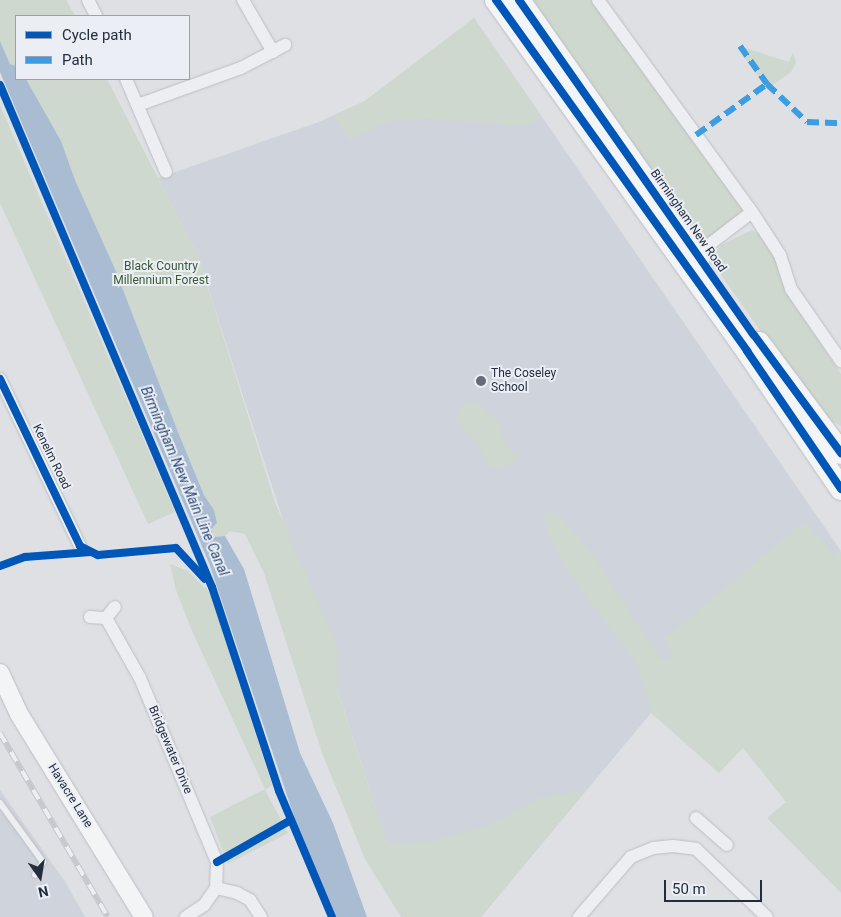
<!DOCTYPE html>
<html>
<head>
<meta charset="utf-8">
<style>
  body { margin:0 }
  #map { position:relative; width:841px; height:917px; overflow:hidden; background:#dee0e4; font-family:Roboto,sans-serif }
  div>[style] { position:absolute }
  .built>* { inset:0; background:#cfd3db }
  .green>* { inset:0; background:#ced8ce }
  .water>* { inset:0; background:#aabcd2 }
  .roads { filter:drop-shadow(0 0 1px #bcbec2) drop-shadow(0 0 1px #bcbec2) }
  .lane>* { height:6px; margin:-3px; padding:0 3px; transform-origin:3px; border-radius:3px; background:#edeef1 }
  .street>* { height:12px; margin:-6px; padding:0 6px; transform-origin:6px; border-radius:6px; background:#edeef1 }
  .secondary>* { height:18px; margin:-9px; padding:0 9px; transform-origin:9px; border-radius:9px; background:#f2f4f5 }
  .highway>* { height:22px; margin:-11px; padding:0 11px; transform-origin:11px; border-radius:11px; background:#f2f4f5 }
  .rail>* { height:5.5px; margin-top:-2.75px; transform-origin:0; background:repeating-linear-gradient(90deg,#ebeef5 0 11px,#c6c8cc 0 22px); box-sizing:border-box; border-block:1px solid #c6c8cc }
  .quiet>* { height:6px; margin-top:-3px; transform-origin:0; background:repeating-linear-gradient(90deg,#3c9de3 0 12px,transparent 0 18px) }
  .cycleway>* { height:8px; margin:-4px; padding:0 4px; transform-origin:4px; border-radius:4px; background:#0057b8 }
  .dots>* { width:14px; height:14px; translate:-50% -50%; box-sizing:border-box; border:2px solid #ebeef5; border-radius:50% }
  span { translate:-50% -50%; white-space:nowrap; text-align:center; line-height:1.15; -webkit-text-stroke:4px #ebeef5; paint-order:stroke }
  .street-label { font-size:12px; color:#242d3e }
  .park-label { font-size:12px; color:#375a31 }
  .poi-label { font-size:12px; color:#242d3e }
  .left { translate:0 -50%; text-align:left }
  .water-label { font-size:14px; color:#2d4a74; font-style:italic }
  .legend { position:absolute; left:15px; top:15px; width:175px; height:65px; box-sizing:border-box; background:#ebeef5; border:1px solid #9ba1ac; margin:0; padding:6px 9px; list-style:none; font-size:15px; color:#242d3e }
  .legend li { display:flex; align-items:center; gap:10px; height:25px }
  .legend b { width:25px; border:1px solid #9ba1ac }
  .north { position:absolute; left:15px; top:852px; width:50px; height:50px; -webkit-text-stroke:4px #ebeef5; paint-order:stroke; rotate:167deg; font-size:14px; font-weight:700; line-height:20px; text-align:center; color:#242d3e }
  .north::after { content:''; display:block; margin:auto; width:18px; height:22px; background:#242d3e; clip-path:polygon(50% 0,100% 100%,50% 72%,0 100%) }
  .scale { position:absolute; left:664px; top:880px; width:98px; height:22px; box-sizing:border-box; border:2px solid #242d3e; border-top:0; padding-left:6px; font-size:15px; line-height:18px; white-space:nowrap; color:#242d3e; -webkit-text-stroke:4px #ebeef5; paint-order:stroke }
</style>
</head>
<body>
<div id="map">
  <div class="built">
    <div style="clip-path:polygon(474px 18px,841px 551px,754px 619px,666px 695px,481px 917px,387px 843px,198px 256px,158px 178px,319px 122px,365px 101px)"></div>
    <div style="clip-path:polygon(0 790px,66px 883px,85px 917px,0 917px)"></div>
  </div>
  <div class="green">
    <div style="clip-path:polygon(0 0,66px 0,75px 16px,16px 16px,16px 66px,10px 64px,0 41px)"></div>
    <div style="clip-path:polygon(533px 0,598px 0,752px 212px,701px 251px)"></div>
    <div style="clip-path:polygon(474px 18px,542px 117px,527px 126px,427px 119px,389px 121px,349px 141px,334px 115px,365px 101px)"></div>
    <div style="clip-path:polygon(742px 47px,789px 62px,793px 52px,796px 62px,791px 72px,767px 89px,741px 53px)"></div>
    <div style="clip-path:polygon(26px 79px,107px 79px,198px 256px,276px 505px,337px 645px,339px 695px,387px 843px,430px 842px,489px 825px,539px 798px,587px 789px,481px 917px,401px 917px,365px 859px,322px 753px,264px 573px,245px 534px,230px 531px,225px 536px,214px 537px,211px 528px,214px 510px,204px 495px,178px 432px,115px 269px,75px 180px,61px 141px)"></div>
    <div style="clip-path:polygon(0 105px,175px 512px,148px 524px,0 203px)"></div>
    <div style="clip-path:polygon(752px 230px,762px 236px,777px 257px,792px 301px,841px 374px,841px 426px,819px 414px,710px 259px,721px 245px)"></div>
    <div style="clip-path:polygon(475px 401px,501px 424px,504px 442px,516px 456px,515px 462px,497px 470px,486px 463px,478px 443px,455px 419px,463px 404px)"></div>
    <div style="clip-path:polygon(544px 513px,558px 513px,594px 557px,662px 660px,674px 656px,664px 639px,805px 521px,834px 556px,841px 551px,841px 893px,767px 818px,786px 802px,743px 748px,719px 773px,650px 712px,638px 666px,569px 573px,549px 538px)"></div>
    <div style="clip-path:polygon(170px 564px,188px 571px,210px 593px,272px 785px,265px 790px,288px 833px,228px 864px,210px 817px,265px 789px,192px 631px,176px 590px)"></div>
  </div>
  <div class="water">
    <div style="clip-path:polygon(0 41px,10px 64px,16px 66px,16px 79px,26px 79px,61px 141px,75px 180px,115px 269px,178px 432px,204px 495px,214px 510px,217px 523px,211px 529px,214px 537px,225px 536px,244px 569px,300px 753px,333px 823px,367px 917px,336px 917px,297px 825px,209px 563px,0 72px)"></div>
  </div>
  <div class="roads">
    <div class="lane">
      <div style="left:0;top:803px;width:73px;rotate:53.9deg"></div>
      <div style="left:43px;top:862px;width:15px;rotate:122deg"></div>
    </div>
    <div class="street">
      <div style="left:88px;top:0;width:18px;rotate:63deg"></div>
      <div style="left:243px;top:0;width:60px;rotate:60deg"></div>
      <div style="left:598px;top:0;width:262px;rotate:54deg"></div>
      <div style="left:126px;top:79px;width:101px;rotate:66.7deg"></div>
      <div style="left:138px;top:105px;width:109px;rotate:-19.8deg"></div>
      <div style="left:241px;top:68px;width:50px;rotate:-27.6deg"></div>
      <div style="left:697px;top:254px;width:69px;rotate:-37.4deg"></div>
      <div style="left:752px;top:212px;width:51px;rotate:56.9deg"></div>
      <div style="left:780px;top:255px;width:36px;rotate:72deg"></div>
      <div style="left:791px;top:289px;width:88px;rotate:55.2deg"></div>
      <div style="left:0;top:379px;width:185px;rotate:64.4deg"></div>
      <div style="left:90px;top:617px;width:16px;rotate:4deg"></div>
      <div style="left:106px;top:618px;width:14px;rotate:-51deg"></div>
      <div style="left:106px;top:618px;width:69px;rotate:60.5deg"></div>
      <div style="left:140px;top:678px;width:199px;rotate:67.3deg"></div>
      <div style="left:217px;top:862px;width:26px;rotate:92deg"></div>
      <div style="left:216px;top:888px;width:21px;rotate:125deg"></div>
      <div style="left:204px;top:905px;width:22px;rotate:146deg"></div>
      <div style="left:696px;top:818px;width:41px;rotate:41.1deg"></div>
      <div style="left:216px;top:888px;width:22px;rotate:13deg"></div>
      <div style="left:237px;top:893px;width:15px;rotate:28deg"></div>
      <div style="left:250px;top:900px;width:20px;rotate:57deg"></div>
      <div style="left:579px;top:917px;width:79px;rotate:-49.1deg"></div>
      <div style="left:631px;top:857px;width:24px;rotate:-22deg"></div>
      <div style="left:653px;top:848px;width:20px;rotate:-6deg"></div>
      <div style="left:673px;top:846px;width:23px;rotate:7deg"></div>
      <div style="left:696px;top:849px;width:98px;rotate:43.8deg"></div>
    </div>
    <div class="secondary">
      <div style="left:0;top:673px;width:45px;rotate:65.1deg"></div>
      <div style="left:19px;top:714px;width:238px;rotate:58.4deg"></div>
    </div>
    <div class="highway">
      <div style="left:496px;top:0;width:432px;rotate:54.4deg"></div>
      <div style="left:747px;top:351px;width:167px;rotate:55.7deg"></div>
      <div style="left:519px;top:0;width:314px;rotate:55deg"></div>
      <div style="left:759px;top:343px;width:137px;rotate:53.3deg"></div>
    </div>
  </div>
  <div class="rail">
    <div style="left:0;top:733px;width:213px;rotate:59.6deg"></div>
  </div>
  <div class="quiet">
    <div style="left:740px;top:46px;width:47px;rotate:54.6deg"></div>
    <div style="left:696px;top:135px;width:87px;rotate:-35.7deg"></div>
    <div style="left:767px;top:84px;width:55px;rotate:43.5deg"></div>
    <div style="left:807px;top:122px;width:34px;rotate:2deg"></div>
  </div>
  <div class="cycleway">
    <div style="left:496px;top:0;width:432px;rotate:54.4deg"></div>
    <div style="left:747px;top:351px;width:167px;rotate:55.7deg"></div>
    <div style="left:519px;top:0;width:409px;rotate:55deg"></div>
    <div style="left:754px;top:335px;width:147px;rotate:53.6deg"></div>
    <div style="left:0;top:85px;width:545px;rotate:67.11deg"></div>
    <div style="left:212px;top:587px;width:215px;rotate:71.8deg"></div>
    <div style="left:279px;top:791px;width:137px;rotate:67.2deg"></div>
    <div style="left:0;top:379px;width:185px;rotate:64.4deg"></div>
    <div style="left:80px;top:546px;width:20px;rotate:27deg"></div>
    <div style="left:98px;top:555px;width:78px;rotate:-5.1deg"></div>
    <div style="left:176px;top:548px;width:42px;rotate:46.9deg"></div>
    <div style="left:0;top:566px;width:27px;rotate:-20deg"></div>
    <div style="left:25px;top:557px;width:66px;rotate:-4.3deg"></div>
    <div style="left:217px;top:862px;width:85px;rotate:-29.6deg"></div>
  </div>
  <div class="dots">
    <div style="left:481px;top:381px;background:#656c78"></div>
  </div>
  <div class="street-label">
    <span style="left:688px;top:221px;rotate:55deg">Birmingham New Road</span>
    <span style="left:51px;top:457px;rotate:64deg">Kenelm Road</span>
    <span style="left:170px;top:750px;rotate:67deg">Bridgewater Drive</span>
    <span style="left:70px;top:796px;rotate:58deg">Havacre Lane</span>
  </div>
  <div class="park-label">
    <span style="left:161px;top:274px">Black Country<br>Millennium Forest</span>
  </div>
  <div class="poi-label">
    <span class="left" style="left:491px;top:381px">The Coseley<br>School</span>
  </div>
  <div class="water-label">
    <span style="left:185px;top:481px;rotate:67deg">Birmingham New Main Line Canal</span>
  </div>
  <ul class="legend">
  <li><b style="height:6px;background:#0057b8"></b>Cycle path</li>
  <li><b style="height:6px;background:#3c9de3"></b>Path</li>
  </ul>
  <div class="north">N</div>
  <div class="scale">50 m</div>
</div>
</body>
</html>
